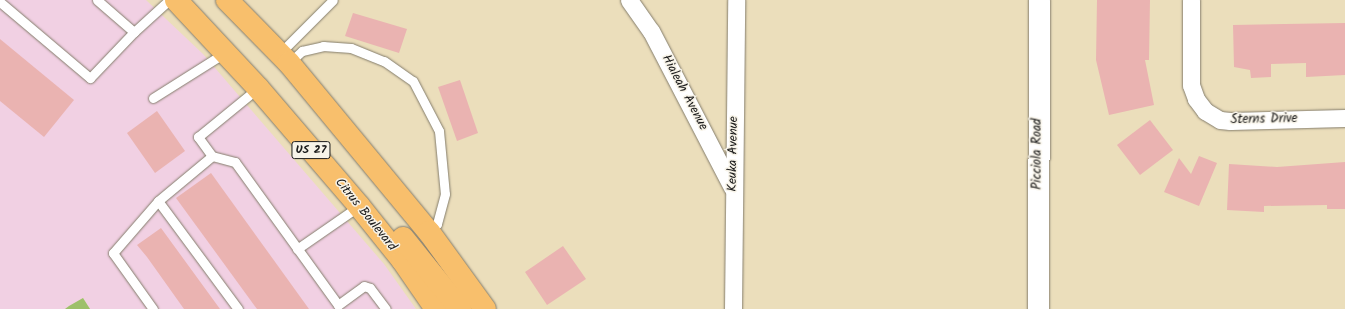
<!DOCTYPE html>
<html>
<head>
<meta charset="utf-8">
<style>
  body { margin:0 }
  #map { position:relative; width:1345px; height:309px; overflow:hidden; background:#ebdebb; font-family:Kalam,sans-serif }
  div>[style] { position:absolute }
  .built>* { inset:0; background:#f1d0e3 }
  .green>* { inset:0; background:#9dc06a }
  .building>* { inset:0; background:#eab3b1 }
  .roads { filter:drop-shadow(0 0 1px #847d6c) drop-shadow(0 0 1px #847d6c) }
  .service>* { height:9px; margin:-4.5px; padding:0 4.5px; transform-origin:4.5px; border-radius:4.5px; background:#fff }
  .minor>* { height:17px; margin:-8.5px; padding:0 8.5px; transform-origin:8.5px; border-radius:8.5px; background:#fff }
  .tertiary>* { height:21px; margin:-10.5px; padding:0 10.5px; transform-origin:10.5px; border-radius:10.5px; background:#fff }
  .trunk>* { height:22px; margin:-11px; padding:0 11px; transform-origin:11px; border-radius:11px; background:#f8bf6c }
  span { translate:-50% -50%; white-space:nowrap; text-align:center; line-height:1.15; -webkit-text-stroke:3px #f7f3e8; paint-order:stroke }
  .shield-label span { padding:1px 3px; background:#f7f3e8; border:1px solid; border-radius:3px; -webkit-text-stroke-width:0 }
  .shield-label { font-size:12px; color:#1c1c1c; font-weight:700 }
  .street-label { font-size:13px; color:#1c1c1c }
</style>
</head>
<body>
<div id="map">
  <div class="built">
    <div style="clip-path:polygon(0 0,146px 0,203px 54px,384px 264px,416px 309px,90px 309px,83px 298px,65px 309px,0 309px)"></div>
  </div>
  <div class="green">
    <div style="clip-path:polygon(83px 298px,90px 309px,65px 309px,69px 306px)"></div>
  </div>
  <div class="building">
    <div style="clip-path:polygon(1097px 0,1150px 0,1149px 60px,1145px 60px,1154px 105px,1109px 115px,1096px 60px)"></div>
    <div style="clip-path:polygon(353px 13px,407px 29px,399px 53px,345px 36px)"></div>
    <div style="clip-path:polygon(1345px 23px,1345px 75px,1306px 77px,1306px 63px,1271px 64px,1271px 77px,1251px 78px,1250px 70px,1234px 67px,1233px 25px)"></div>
    <div style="clip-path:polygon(0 39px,74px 100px,44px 137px,0 101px)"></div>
    <div style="clip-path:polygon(460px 80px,478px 133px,457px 141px,438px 87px)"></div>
    <div style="clip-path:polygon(157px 111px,185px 151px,155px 173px,127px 133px)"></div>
    <div style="clip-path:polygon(1150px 120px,1173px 150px,1140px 175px,1117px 145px)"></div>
    <div style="clip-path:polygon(1199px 156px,1217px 163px,1199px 206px,1164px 192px,1179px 158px,1191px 174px)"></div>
    <div style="clip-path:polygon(1345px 162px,1345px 209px,1327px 209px,1327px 205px,1264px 206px,1264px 212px,1227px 210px,1229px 164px,1277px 167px)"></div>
    <div style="clip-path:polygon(211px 173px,309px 309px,257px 309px,176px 198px)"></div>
    <div style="clip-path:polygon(161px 228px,220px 309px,184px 309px,147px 257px,137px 245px)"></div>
    <div style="clip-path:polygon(563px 246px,586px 279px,547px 305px,525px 272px)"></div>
  </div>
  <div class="roads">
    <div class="service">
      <div style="left:97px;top:0;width:49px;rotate:40.9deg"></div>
      <div style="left:0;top:2px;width:118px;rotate:40.2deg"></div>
      <div style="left:90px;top:78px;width:64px;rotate:-46.3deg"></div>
      <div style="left:134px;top:32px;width:47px;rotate:-42.4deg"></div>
      <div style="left:279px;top:54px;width:76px;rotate:-45deg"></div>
      <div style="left:289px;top:63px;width:18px;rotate:-43deg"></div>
      <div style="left:302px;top:51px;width:22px;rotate:-13deg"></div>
      <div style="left:323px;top:46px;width:28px;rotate:4deg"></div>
      <div style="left:351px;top:48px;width:35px;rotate:22deg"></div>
      <div style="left:384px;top:61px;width:35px;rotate:35deg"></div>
      <div style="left:413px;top:81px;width:56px;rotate:62.5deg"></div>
      <div style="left:439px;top:131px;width:63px;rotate:84.6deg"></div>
      <div style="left:445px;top:194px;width:31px;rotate:105deg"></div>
      <div style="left:437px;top:224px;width:11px;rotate:135deg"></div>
      <div style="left:153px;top:98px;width:86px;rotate:-32.2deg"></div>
      <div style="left:212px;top:156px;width:24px;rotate:15deg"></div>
      <div style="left:235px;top:162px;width:176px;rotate:54.2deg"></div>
      <div style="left:338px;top:305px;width:32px;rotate:-36deg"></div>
      <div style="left:364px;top:286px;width:6px;rotate:18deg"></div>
      <div style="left:370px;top:288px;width:26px;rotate:53deg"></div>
      <div style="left:297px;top:249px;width:75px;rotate:-34.7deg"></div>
      <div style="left:153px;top:309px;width:69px;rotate:-125.5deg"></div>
      <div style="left:113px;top:253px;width:69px;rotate:-49.1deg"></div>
      <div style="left:238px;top:309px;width:134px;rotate:-126.5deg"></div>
      <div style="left:158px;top:201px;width:70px;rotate:-39.8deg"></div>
      <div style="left:212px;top:156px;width:24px;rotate:-126deg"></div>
      <div style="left:198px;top:137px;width:77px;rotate:-39.2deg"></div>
    </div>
    <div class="minor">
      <div style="left:629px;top:0;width:38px;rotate:55deg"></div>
      <div style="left:651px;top:31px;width:176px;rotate:62.6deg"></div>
      <div style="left:1191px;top:0;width:85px;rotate:90deg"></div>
      <div style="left:1191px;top:85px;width:15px;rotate:70deg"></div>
      <div style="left:1196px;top:99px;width:15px;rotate:53deg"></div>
      <div style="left:1205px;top:111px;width:17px;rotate:31deg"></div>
      <div style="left:1220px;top:120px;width:10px;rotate:6deg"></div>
      <div style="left:1230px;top:121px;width:115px;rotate:-1.5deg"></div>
      <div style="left:733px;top:309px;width:309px;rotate:-89.4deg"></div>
    </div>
    <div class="tertiary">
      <div style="left:1038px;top:309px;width:309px;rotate:-89.8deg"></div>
    </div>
    <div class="trunk">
      <div style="left:176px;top:0;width:120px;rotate:47deg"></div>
      <div style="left:258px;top:88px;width:155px;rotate:49.4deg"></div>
      <div style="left:359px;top:206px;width:70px;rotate:51.3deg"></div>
      <div style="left:403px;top:261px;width:58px;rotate:55.5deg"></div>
      <div style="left:227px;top:0;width:88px;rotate:45.5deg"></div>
      <div style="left:289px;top:63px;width:219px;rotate:50.4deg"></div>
      <div style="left:429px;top:232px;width:95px;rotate:54deg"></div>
      <div style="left:403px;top:238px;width:91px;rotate:51.2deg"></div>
    </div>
  </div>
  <div class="shield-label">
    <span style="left:311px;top:150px">US 27</span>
  </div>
  <div class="street-label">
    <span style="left:684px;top:93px;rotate:62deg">Hialeah Avenue</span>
    <span style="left:1264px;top:120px;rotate:-1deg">Sterns Drive</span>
    <span style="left:734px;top:154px;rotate:-89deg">Keuka Avenue</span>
    <span style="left:1038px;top:154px;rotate:-90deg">Picciola Road</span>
    <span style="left:365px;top:215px;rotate:51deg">Citrus Boulevard</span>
  </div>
</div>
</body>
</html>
